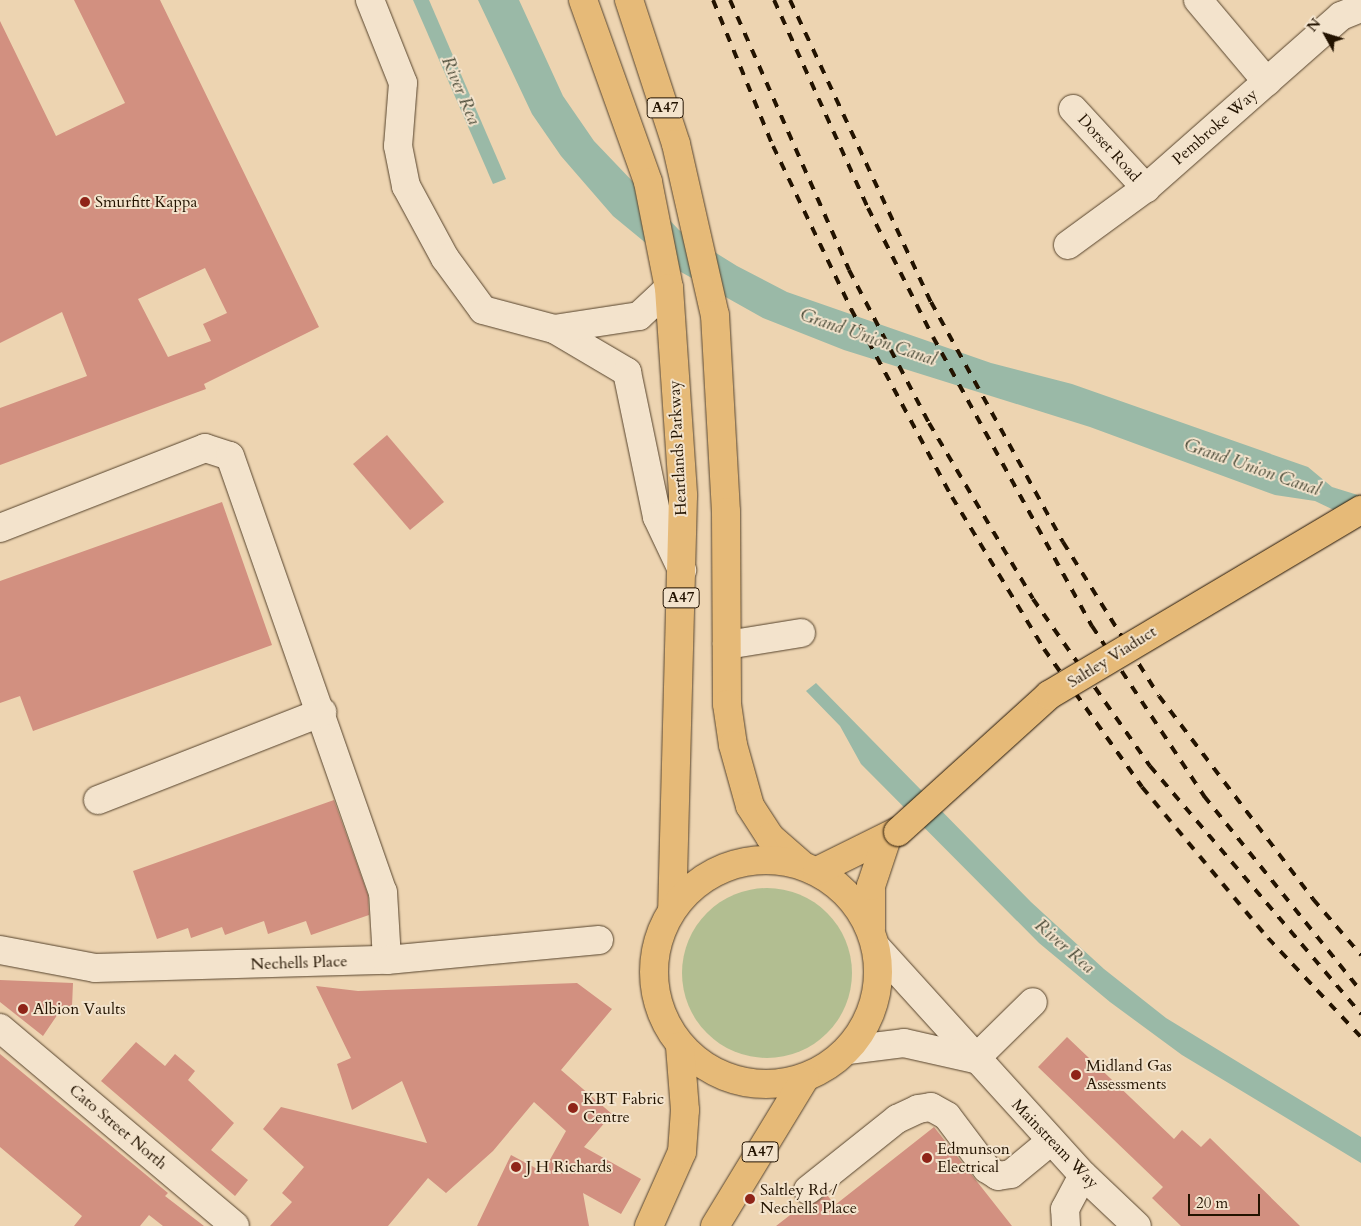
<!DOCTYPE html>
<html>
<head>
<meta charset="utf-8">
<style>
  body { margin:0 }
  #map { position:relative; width:1361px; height:1226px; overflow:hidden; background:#edd4b1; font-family:Cardo,serif }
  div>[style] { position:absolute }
  .green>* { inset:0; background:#b2be91 }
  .round { border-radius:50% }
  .water>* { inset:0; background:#9ab9a7 }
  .building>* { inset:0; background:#d29080 }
  .roads { filter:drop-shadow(0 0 1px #56432c) drop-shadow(0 0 1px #56432c) }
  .minor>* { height:28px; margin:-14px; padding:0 14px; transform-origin:14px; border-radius:14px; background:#f3e3cc }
  .major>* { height:28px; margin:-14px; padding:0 14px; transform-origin:14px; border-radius:14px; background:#e6ba78 }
  .major>.ring { margin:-14px; padding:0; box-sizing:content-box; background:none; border:28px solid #e6ba78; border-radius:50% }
  .rail>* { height:4px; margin-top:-2px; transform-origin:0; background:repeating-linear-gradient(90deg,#231300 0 9px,transparent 0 18px) }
  .bridges { filter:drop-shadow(0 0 1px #231300) drop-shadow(0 0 1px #231300) }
  .major-bridge>* { height:28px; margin:-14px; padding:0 14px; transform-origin:14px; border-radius:14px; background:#e6ba78 }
  .dots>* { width:14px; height:14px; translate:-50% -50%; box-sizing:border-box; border:2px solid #f3e3cc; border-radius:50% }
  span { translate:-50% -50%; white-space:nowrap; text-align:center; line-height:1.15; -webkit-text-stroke:4px #f3e3cc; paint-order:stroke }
  .shield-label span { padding:1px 4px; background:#f3e3cc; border:1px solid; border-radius:4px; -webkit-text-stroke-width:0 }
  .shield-label { font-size:15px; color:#231300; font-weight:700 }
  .street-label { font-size:16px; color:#231300 }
  .poi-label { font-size:16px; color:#231300 }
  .left { translate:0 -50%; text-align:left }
  .water-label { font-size:18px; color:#4d4d3a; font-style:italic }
  .north { position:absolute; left:1301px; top:10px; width:50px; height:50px; -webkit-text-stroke:4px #f3e3cc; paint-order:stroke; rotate:309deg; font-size:14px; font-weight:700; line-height:20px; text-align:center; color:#231300 }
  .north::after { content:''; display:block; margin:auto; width:18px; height:22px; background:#231300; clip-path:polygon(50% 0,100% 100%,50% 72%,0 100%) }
  .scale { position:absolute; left:1188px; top:1194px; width:72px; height:22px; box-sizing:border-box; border:2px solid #231300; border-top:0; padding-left:6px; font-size:15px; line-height:18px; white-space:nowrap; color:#231300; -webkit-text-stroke:4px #f3e3cc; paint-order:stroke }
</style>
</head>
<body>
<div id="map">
  <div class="green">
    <div class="round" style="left:682px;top:888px;width:170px;height:170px"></div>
  </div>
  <div class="water">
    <div style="clip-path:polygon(413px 0,429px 0,506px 179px,493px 184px)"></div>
    <div style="clip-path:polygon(478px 0,519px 0,563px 96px,594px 141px,679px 230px,737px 266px,787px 292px,991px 363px,1072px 384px,1308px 467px,1332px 487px,1361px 496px,1361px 523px,1315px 501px,1275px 495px,1090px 427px,844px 350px,763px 318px,681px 272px,613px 216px,561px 156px,532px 114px)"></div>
    <div style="clip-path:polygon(816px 683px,1031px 902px,1104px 969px,1166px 1018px,1361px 1137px,1361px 1163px,1182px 1055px,1110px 1002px,1039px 943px,861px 764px,840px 726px,806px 691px)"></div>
  </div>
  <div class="building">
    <div style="clip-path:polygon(evenodd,74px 0,160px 0,319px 327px,204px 384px,206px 389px,0 465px,0 408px,87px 376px,62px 312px,0 343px,0 21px,56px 136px,125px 103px,74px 0,205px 268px,227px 313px,203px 324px,211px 341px,168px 357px,138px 299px,205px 268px)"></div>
    <div style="clip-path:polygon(387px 435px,444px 502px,410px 530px,353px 464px)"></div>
    <div style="clip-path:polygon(222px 502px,272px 645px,33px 731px,20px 696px,0 703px,0 581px)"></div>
    <div style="clip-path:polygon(334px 800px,368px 895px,369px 915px,311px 935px,306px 921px,268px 934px,264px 921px,225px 935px,222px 927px,191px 938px,188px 928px,157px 939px,133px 871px)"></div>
    <div style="clip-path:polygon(0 980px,73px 983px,72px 1007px,64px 1005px,43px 1036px,0 1002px)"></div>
    <div style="clip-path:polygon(577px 983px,612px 1009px,561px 1070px,612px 1114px,584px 1147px,641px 1179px,621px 1214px,583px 1193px,589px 1226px,477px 1226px,511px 1155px,543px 1172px,566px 1131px,534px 1102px,493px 1151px,446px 1193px,428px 1178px,388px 1226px,270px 1226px,292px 1202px,282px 1193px,304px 1167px,263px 1129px,281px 1107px,427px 1143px,402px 1081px,352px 1110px,337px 1064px,351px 1058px,316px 986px,358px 991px)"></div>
    <div style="clip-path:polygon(1067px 1037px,1174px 1139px,1182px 1130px,1201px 1147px,1210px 1138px,1300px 1226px,1181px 1226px,1152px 1198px,1163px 1187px,1038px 1067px)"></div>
    <div style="clip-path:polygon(136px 1042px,165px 1066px,175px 1054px,195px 1071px,188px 1080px,234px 1123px,211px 1150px,248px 1180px,235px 1196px,101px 1081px)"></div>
    <div style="clip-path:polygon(0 1054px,168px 1193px,165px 1196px,204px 1226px,163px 1226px,149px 1215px,140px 1226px,74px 1226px,82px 1216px,0 1147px)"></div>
    <div style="clip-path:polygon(934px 1127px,1012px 1226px,776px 1226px,803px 1205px,811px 1205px,827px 1195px,835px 1205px)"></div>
  </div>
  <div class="roads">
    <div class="minor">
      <div style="left:370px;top:0;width:89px;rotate:68.3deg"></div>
      <div style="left:403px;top:83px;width:63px;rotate:94.5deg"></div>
      <div style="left:398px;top:146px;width:41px;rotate:78.7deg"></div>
      <div style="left:406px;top:186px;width:82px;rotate:61.6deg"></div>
      <div style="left:445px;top:258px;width:64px;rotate:53.8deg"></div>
      <div style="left:483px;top:310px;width:73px;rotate:15deg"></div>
      <div style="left:554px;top:329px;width:85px;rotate:30.5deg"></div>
      <div style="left:627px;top:372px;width:148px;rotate:78.3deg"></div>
      <div style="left:657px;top:517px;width:59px;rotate:64.7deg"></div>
      <div style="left:1198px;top:0;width:107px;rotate:49.9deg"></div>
      <div style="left:1073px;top:109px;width:108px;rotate:47.3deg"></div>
      <div style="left:1068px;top:245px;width:97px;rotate:-36.2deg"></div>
      <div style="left:1146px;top:188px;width:260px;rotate:-41.4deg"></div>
      <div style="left:1341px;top:16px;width:22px;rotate:-22deg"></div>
      <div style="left:554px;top:329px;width:86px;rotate:-8.7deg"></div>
      <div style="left:639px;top:316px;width:41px;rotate:-43deg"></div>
      <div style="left:0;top:528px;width:220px;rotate:-21.3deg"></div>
      <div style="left:205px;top:448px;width:26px;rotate:18deg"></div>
      <div style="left:230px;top:456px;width:462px;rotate:70.7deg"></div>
      <div style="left:383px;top:892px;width:68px;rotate:86.6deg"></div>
      <div style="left:727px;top:645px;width:75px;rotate:-9.2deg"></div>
      <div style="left:98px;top:800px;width:241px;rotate:-21.4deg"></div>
      <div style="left:877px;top:948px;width:307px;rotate:47.8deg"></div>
      <div style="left:1083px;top:1175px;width:74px;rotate:43.4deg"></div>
      <div style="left:0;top:950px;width:97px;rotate:10.7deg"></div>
      <div style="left:95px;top:968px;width:292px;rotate:-1.6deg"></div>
      <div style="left:387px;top:960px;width:213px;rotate:-5.4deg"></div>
      <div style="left:0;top:1028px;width:307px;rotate:40.1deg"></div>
      <div style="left:848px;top:1050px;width:56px;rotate:-7.1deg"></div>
      <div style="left:904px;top:1043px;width:73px;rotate:12.7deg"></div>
      <div style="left:975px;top:1059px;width:81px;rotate:-44.5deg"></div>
      <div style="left:808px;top:1190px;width:114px;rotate:-38.6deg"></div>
      <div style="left:897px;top:1119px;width:23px;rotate:-25deg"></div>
      <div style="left:918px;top:1109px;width:13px;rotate:-9deg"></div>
      <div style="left:931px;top:1107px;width:18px;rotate:29deg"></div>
      <div style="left:947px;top:1116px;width:66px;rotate:53deg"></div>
      <div style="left:987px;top:1169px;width:13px;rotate:32deg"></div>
      <div style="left:998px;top:1176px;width:13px;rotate:-9deg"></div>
      <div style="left:1011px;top:1174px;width:52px;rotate:-39.5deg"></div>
      <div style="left:1066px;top:1226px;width:17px;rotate:-93deg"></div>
      <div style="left:1065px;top:1209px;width:38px;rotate:-62deg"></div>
    </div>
    <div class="major">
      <div style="left:583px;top:0;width:193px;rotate:70.3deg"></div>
      <div style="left:648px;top:182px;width:108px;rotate:78.8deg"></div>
      <div style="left:669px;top:288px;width:208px;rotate:86.1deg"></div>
      <div style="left:683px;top:496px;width:413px;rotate:91.5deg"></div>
      <div style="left:629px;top:0;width:151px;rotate:71.9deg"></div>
      <div style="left:676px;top:144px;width:175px;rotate:77.2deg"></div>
      <div style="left:715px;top:315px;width:197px;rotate:86.8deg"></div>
      <div style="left:726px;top:512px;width:192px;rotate:89.7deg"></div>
      <div style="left:727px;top:704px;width:41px;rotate:81.7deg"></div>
      <div style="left:733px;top:745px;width:63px;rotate:74.4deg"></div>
      <div style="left:750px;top:806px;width:37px;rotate:57deg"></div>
      <div style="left:770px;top:837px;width:43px;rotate:41.2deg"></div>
      <div class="ring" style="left:654px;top:860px;width:196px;height:196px"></div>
      <div style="left:817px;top:871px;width:88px;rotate:-26.3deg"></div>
      <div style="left:871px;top:929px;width:43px;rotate:-90deg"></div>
      <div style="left:871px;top:886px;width:51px;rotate:-71.6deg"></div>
      <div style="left:649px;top:1226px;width:81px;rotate:-66deg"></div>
      <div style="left:682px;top:1152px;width:42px;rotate:-85.9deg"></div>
      <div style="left:685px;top:1110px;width:64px;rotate:-94.5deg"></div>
      <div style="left:715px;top:1226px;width:173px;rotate:-58.7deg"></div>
    </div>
  </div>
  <div class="rail">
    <div style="left:713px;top:0;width:158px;rotate:67.7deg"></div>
    <div style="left:773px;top:146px;width:181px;rotate:64.4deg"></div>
    <div style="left:851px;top:309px;width:213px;rotate:61.8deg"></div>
    <div style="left:952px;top:497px;width:178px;rotate:58.8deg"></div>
    <div style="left:1044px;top:649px;width:169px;rotate:54.6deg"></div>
    <div style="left:1142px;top:787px;width:197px;rotate:50.2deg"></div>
    <div style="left:1268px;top:938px;width:136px;rotate:46.8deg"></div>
    <div style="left:730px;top:0;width:295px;rotate:66.2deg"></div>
    <div style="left:849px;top:270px;width:173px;rotate:62.4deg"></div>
    <div style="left:929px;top:423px;width:204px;rotate:59.4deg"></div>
    <div style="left:1033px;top:599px;width:204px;rotate:55deg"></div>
    <div style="left:1150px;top:766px;width:326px;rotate:49.6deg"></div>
    <div style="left:774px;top:0;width:228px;rotate:65.7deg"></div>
    <div style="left:868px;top:208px;width:144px;rotate:63.3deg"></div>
    <div style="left:933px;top:337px;width:330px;rotate:61.2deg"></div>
    <div style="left:1092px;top:626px;width:204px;rotate:56.6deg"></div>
    <div style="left:1204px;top:796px;width:250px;rotate:51.2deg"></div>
    <div style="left:790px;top:0;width:333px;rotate:65deg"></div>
    <div style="left:931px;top:302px;width:274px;rotate:61.2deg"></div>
    <div style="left:1063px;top:542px;width:181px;rotate:58.1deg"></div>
    <div style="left:1159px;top:696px;width:255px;rotate:52.8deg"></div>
    <div style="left:1313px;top:899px;width:74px;rotate:49.4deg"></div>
  </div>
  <div class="bridges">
    <div class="major-bridge">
      <div style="left:898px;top:832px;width:204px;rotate:-42.2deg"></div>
      <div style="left:1049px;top:695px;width:363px;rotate:-30.7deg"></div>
    </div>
  </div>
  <div class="dots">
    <div style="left:85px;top:202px;background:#8f2418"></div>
    <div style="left:23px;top:1009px;background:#8f2418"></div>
    <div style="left:1076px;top:1075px;background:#8f2418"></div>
    <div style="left:573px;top:1108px;background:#8f2418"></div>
    <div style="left:927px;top:1158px;background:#8f2418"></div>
    <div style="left:516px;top:1167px;background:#8f2418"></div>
    <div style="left:750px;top:1199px;background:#8f2418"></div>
  </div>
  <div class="shield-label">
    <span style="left:665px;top:108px">A47</span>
    <span style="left:681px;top:598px">A47</span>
    <span style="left:760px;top:1152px">A47</span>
  </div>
  <div class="street-label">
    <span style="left:1215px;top:127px;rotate:-41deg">Pembroke Way</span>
    <span style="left:1109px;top:148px;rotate:48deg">Dorset Road</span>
    <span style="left:678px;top:448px;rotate:-93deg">Heartlands Parkway</span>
    <span style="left:1112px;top:657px;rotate:-32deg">Saltley Viaduct</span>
    <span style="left:299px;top:963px;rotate:-2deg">Nechells Place</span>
    <span style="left:118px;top:1127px;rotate:40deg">Cato Street North</span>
    <span style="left:1055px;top:1144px;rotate:46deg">Mainstream Way</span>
  </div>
  <div class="poi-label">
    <span class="left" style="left:95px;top:202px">Smurfitt Kappa</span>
    <span class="left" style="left:33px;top:1009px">Albion Vaults</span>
    <span class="left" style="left:1086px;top:1075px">Midland Gas<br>Assessments</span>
    <span class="left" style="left:583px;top:1108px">KBT Fabric<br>Centre</span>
    <span class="left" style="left:937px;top:1158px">Edmunson<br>Electrical</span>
    <span class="left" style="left:526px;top:1167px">J H Richards</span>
    <span class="left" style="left:760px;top:1199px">Saltley Rd /<br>Nechells Place</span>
  </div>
  <div class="water-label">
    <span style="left:460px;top:91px;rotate:67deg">River Rea</span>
    <span style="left:868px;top:338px;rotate:19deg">Grand Union Canal</span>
    <span style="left:1252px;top:468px;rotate:19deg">Grand Union Canal</span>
    <span style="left:1064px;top:947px;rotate:41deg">River Rea</span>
  </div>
  <div class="north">N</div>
  <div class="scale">20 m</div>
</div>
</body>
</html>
